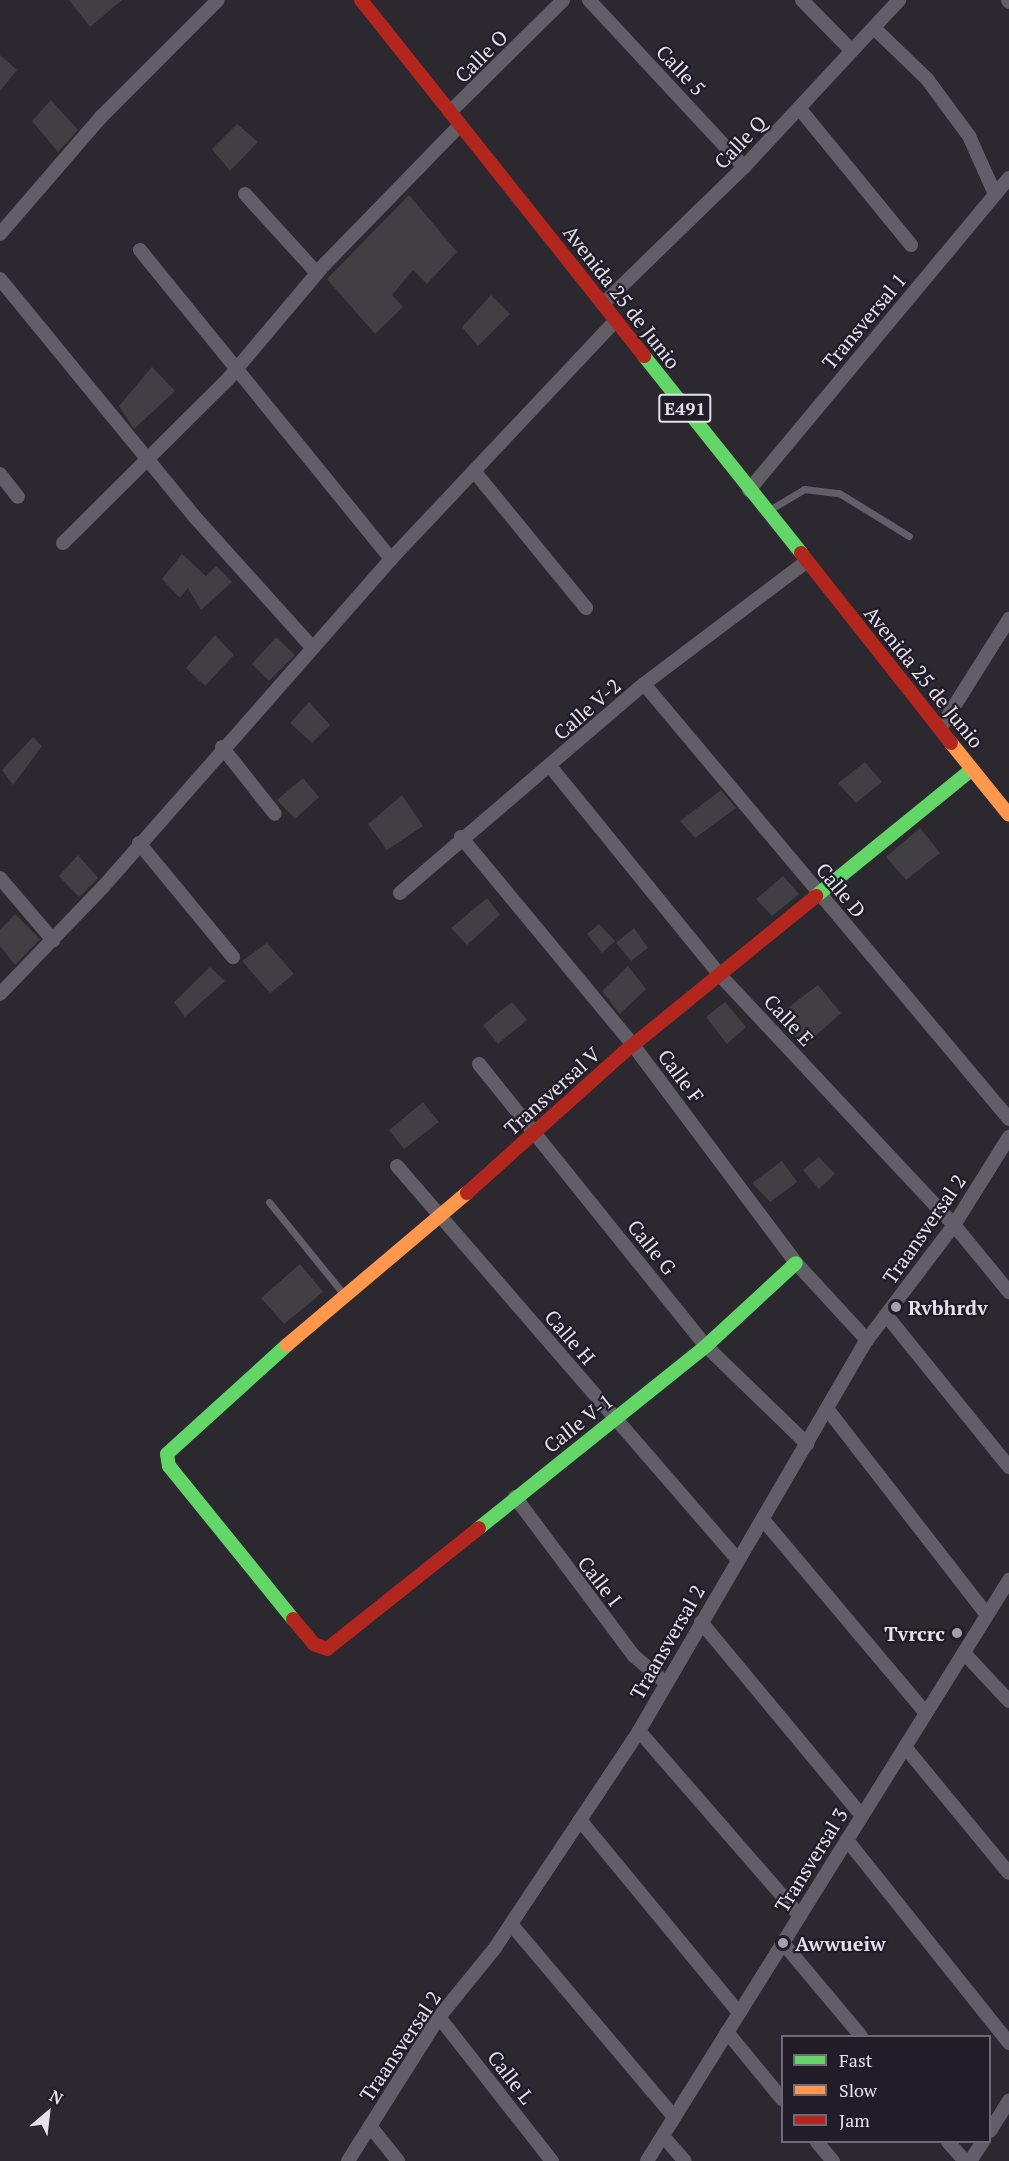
<!DOCTYPE html>
<html>
<head>
<meta charset="utf-8">
<style>
  body { margin:0 }
  #map { position:relative; width:1009px; height:2161px; overflow:hidden; background:#2b282f; font-family:"PT Serif",serif }
  div>[style] { position:absolute }
  .building>* { inset:0; background:#413e44 }
  .lane>* { height:7px; margin:-3.5px; padding:0 3.5px; transform-origin:3.5px; border-radius:3.5px; background:#625e68 }
  .street>* { height:14px; margin:-7px; padding:0 7px; transform-origin:7px; border-radius:7px; background:#625e68 }
  .fast>* { height:14px; margin:-7px; padding:0 7px; transform-origin:7px; border-radius:7px; background:#63d668 }
  .slow>* { height:14px; margin:-7px; padding:0 7px; transform-origin:7px; border-radius:7px; background:#ff974d }
  .jam>* { height:14px; margin:-7px; padding:0 7px; transform-origin:7px; border-radius:7px; background:#b3261e }
  .dots>* { width:16px; height:16px; translate:-50% -50%; box-sizing:border-box; border:3px solid #211c28; border-radius:50% }
  span { translate:-50% -50%; white-space:nowrap; text-align:center; line-height:1.15; -webkit-text-stroke:4.5px #211c28; paint-order:stroke }
  .shield-label span { padding:2px 4px; background:#211c28; border:2px solid; border-radius:4px; -webkit-text-stroke-width:0 }
  .shield-label { font-size:18px; color:#e5e1ea; font-weight:700 }
  .street-label { font-size:20px; color:#e5e1ea }
  .poi-label { font-size:20px; color:#e5e1ea; font-weight:700 }
  .left { translate:0 -50%; text-align:left }
  .right { translate:-100% -50%; text-align:right }
  .legend { position:absolute; left:781px; top:2035px; width:210px; height:108px; box-sizing:border-box; background:#211c28; border:2px solid #6f6b76; margin:0; padding:8px 10px; list-style:none; font-size:18px; color:#e5e1ea }
  .legend li { display:flex; align-items:center; gap:12px; height:30px }
  .legend b { width:30px; border:2px solid #6f6b76 }
  .north { position:absolute; left:18px; top:2083px; width:60px; height:60px; -webkit-text-stroke:4px #211c28; paint-order:stroke; rotate:28deg; font-size:16px; font-weight:700; line-height:24px; text-align:center; color:#e5e1ea }
  .north::after { content:''; display:block; margin:auto; width:21px; height:27px; background:#e5e1ea; clip-path:polygon(50% 0,100% 100%,50% 72%,0 100%) }
</style>
</head>
<body>
<div id="map">
  <div class="building">
    <div style="clip-path:polygon(69px 0,122px 0,90px 27px)"></div>
    <div style="clip-path:polygon(0 55px,17px 70px,0 91px)"></div>
    <div style="clip-path:polygon(51px 100px,78px 130px,58px 152px,32px 121px)"></div>
    <div style="clip-path:polygon(237px 124px,258px 142px,230px 171px,212px 149px)"></div>
    <div style="clip-path:polygon(409px 195px,457px 252px,427px 284px,413px 270px,392px 295px,403px 307px,375px 334px,327px 279px)"></div>
    <div style="clip-path:polygon(491px 295px,510px 314px,478px 346px,462px 327px)"></div>
    <div style="clip-path:polygon(152px 367px,175px 391px,134px 429px,119px 406px)"></div>
    <div style="clip-path:polygon(182px 554px,206px 576px,216px 566px,232px 582px,201px 610px,188px 588px,180px 598px,162px 579px)"></div>
    <div style="clip-path:polygon(215px 635px,234px 655px,205px 686px,186px 668px)"></div>
    <div style="clip-path:polygon(276px 637px,295px 655px,269px 681px,252px 664px)"></div>
    <div style="clip-path:polygon(309px 702px,330px 725px,312px 743px,290px 723px)"></div>
    <div style="clip-path:polygon(33px 737px,42px 746px,13px 785px,2px 770px)"></div>
    <div style="clip-path:polygon(865px 762px,882px 782px,856px 803px,838px 783px)"></div>
    <div style="clip-path:polygon(303px 778px,319px 797px,295px 819px,277px 800px)"></div>
    <div style="clip-path:polygon(721px 790px,736px 808px,695px 838px,680px 821px)"></div>
    <div style="clip-path:polygon(402px 795px,423px 826px,387px 850px,368px 824px)"></div>
    <div style="clip-path:polygon(920px 828px,940px 853px,906px 880px,886px 857px)"></div>
    <div style="clip-path:polygon(78px 855px,98px 878px,79px 897px,59px 876px)"></div>
    <div style="clip-path:polygon(783px 876px,799px 894px,772px 916px,756px 899px)"></div>
    <div style="clip-path:polygon(487px 898px,500px 915px,467px 945px,451px 928px)"></div>
    <div style="clip-path:polygon(15px 914px,40px 939px,15px 965px,0 946px,0 930px)"></div>
    <div style="clip-path:polygon(599px 924px,615px 941px,602px 953px,587px 934px)"></div>
    <div style="clip-path:polygon(634px 928px,648px 948px,631px 961px,616px 943px)"></div>
    <div style="clip-path:polygon(267px 943px,294px 974px,270px 993px,242px 961px)"></div>
    <div style="clip-path:polygon(628px 966px,646px 989px,620px 1014px,602px 991px)"></div>
    <div style="clip-path:polygon(210px 967px,225px 981px,185px 1017px,174px 1002px)"></div>
    <div style="clip-path:polygon(818px 985px,841px 1013px,802px 1048px,781px 1013px)"></div>
    <div style="clip-path:polygon(512px 1002px,527px 1020px,498px 1044px,483px 1025px)"></div>
    <div style="clip-path:polygon(725px 1002px,746px 1027px,727px 1044px,706px 1017px)"></div>
    <div style="clip-path:polygon(423px 1102px,439px 1122px,404px 1149px,389px 1130px)"></div>
    <div style="clip-path:polygon(819px 1157px,835px 1174px,819px 1189px,803px 1170px)"></div>
    <div style="clip-path:polygon(782px 1161px,797px 1182px,770px 1202px,752px 1183px)"></div>
    <div style="clip-path:polygon(300px 1264px,323px 1292px,284px 1324px,261px 1298px)"></div>
  </div>
  <div class="lane">
    <div style="left:771px;top:509px;width:39px;rotate:-31deg"></div>
    <div style="left:804px;top:489px;width:35px;rotate:7deg"></div>
    <div style="left:839px;top:493px;width:82px;rotate:31.6deg"></div>
    <div style="left:269px;top:1202px;width:121px;rotate:51deg"></div>
  </div>
  <div class="street">
    <div style="left:589px;top:0;width:228px;rotate:47.1deg"></div>
    <div style="left:802px;top:0;width:71px;rotate:45.6deg"></div>
    <div style="left:1008px;top:0;width:2px;rotate:63deg"></div>
    <div style="left:874px;top:28px;width:74px;rotate:43.9deg"></div>
    <div style="left:927px;top:79px;width:71px;rotate:53.6deg"></div>
    <div style="left:969px;top:136px;width:64px;rotate:65.9deg"></div>
    <div style="left:799px;top:108px;width:177px;rotate:50.7deg"></div>
    <div style="left:450px;top:112px;width:159px;rotate:-44.7deg"></div>
    <div style="left:245px;top:194px;width:107px;rotate:47.7deg"></div>
    <div style="left:0;top:234px;width:155px;rotate:-49.2deg"></div>
    <div style="left:101px;top:117px;width:165px;rotate:-45deg"></div>
    <div style="left:140px;top:250px;width:398px;rotate:50.9deg"></div>
    <div style="left:0;top:279px;width:305px;rotate:50.7deg"></div>
    <div style="left:193px;top:515px;width:178px;rotate:48deg"></div>
    <div style="left:603px;top:304px;width:197px;rotate:-44.2deg"></div>
    <div style="left:744px;top:167px;width:228px;rotate:-47.1deg"></div>
    <div style="left:474px;top:471px;width:177px;rotate:50.7deg"></div>
    <div style="left:0;top:474px;width:29px;rotate:52deg"></div>
    <div style="left:749px;top:490px;width:406px;rotate:-50.2deg"></div>
    <div style="left:63px;top:543px;width:233px;rotate:-44.8deg"></div>
    <div style="left:228px;top:379px;width:150px;rotate:-49.9deg"></div>
    <div style="left:325px;top:264px;width:194px;rotate:-45.8deg"></div>
    <div style="left:644px;top:684px;width:568px;rotate:50deg"></div>
    <div style="left:941px;top:727px;width:128px;rotate:-57.8deg"></div>
    <div style="left:222px;top:747px;width:85px;rotate:51.7deg"></div>
    <div style="left:550px;top:766px;width:267px;rotate:50.9deg"></div>
    <div style="left:718px;top:973px;width:345px;rotate:46.9deg"></div>
    <div style="left:954px;top:1225px;width:87px;rotate:50.6deg"></div>
    <div style="left:461px;top:837px;width:270px;rotate:50.4deg"></div>
    <div style="left:633px;top:1045px;width:272px;rotate:53.2deg"></div>
    <div style="left:796px;top:1263px;width:105px;rotate:47.3deg"></div>
    <div style="left:139px;top:843px;width:148px;rotate:50.5deg"></div>
    <div style="left:0;top:878px;width:82px;rotate:49.5deg"></div>
    <div style="left:400px;top:893px;width:321px;rotate:-40.6deg"></div>
    <div style="left:644px;top:684px;width:203px;rotate:-37deg"></div>
    <div style="left:0;top:994px;width:149px;rotate:-46.1deg"></div>
    <div style="left:103px;top:887px;width:436px;rotate:-48.7deg"></div>
    <div style="left:391px;top:559px;width:328px;rotate:-46.7deg"></div>
    <div style="left:479px;top:1064px;width:362px;rotate:51.2deg"></div>
    <div style="left:706px;top:1346px;width:141px;rotate:44.1deg"></div>
    <div style="left:397px;top:1166px;width:521px;rotate:49.12deg"></div>
    <div style="left:886px;top:1315px;width:196px;rotate:51deg"></div>
    <div style="left:828px;top:1410px;width:259px;rotate:52.2deg"></div>
    <div style="left:515px;top:1497px;width:199px;rotate:53.2deg"></div>
    <div style="left:634px;top:1656px;width:39px;rotate:40deg"></div>
    <div style="left:765px;top:1522px;width:250px;rotate:49.9deg"></div>
    <div style="left:701px;top:1622px;width:252px;rotate:50.3deg"></div>
    <div style="left:964px;top:1653px;width:66px;rotate:46.8deg"></div>
    <div style="left:639px;top:1731px;width:245px;rotate:49deg"></div>
    <div style="left:905px;top:1747px;width:163px;rotate:50.5deg"></div>
    <div style="left:580px;top:1820px;width:250px;rotate:50.5deg"></div>
    <div style="left:847px;top:1840px;width:260px;rotate:51.4deg"></div>
    <div style="left:511px;top:1924px;width:253px;rotate:49.8deg"></div>
    <div style="left:783px;top:1943px;width:121px;rotate:50deg"></div>
    <div style="left:439px;top:2017px;width:183px;rotate:51.9deg"></div>
    <div style="left:727px;top:2032px;width:87px;rotate:50.6deg"></div>
    <div style="left:370px;top:2126px;width:45px;rotate:51.3deg"></div>
    <div style="left:990px;top:2131px;width:36px;rotate:-58deg"></div>
    <div style="left:663px;top:2136px;width:33px;rotate:49deg"></div>
    <div style="left:817px;top:2142px;width:25px;rotate:50deg"></div>
    <div style="left:948px;top:2142px;width:25px;rotate:48deg"></div>
    <div style="left:348px;top:2161px;width:170px;rotate:-57.7deg"></div>
    <div style="left:439px;top:2017px;width:89px;rotate:-50.9deg"></div>
    <div style="left:495px;top:1948px;width:260px;rotate:-56.4deg"></div>
    <div style="left:639px;top:1731px;width:453px;rotate:-59.8deg"></div>
    <div style="left:867px;top:1340px;width:144px;rotate:-52.9deg"></div>
    <div style="left:954px;top:1225px;width:104px;rotate:-58deg"></div>
    <div style="left:647px;top:2161px;width:685px;rotate:-58.07deg"></div>
    <div style="left:970px;top:2161px;width:23px;rotate:-56deg"></div>
  </div>
  <div class="fast">
    <div style="left:644px;top:356px;width:252px;rotate:51.4deg"></div>
    <div style="left:816px;top:896px;width:201px;rotate:-39.1deg"></div>
    <div style="left:287px;top:1345px;width:162px;rotate:137.8deg"></div>
    <div style="left:167px;top:1454px;width:12px;rotate:81deg"></div>
    <div style="left:169px;top:1466px;width:197px;rotate:51deg"></div>
    <div style="left:479px;top:1528px;width:291px;rotate:-38.7deg"></div>
    <div style="left:706px;top:1346px;width:122px;rotate:-42.7deg"></div>
  </div>
  <div class="slow">
    <div style="left:951px;top:743px;width:92px;rotate:51.1deg"></div>
    <div style="left:287px;top:1345px;width:236px;rotate:-40.2deg"></div>
  </div>
  <div class="jam">
    <div style="left:361px;top:0;width:455px;rotate:51.5deg"></div>
    <div style="left:801px;top:553px;width:242px;rotate:51.7deg"></div>
    <div style="left:467px;top:1193px;width:210px;rotate:-41.9deg"></div>
    <div style="left:623px;top:1053px;width:249px;rotate:-39.1deg"></div>
    <div style="left:293px;top:1619px;width:33px;rotate:50deg"></div>
    <div style="left:314px;top:1644px;width:14px;rotate:21deg"></div>
    <div style="left:327px;top:1649px;width:194px;rotate:-38.5deg"></div>
  </div>
  <div class="dots">
    <div style="left:896px;top:1307px;background:#a4a0a9"></div>
    <div style="left:957px;top:1633px;background:#a4a0a9"></div>
    <div style="left:783px;top:1943px;background:#a4a0a9"></div>
  </div>
  <div class="shield-label">
    <span style="left:685px;top:408px">E491</span>
  </div>
  <div class="street-label">
    <span style="left:481px;top:56px;rotate:-45deg">Calle O</span>
    <span style="left:681px;top:70px;rotate:47deg">Calle 5</span>
    <span style="left:740px;top:142px;rotate:-46deg">Calle Q</span>
    <span style="left:622px;top:297px;rotate:52deg">Avenida 25 de Junio</span>
    <span style="left:864px;top:321px;rotate:-50deg">Transversal 1</span>
    <span style="left:924px;top:677px;rotate:51deg">Avenida 25 de Junio</span>
    <span style="left:587px;top:709px;rotate:-41deg">Calle V-2</span>
    <span style="left:841px;top:890px;rotate:50deg">Calle D</span>
    <span style="left:789px;top:1020px;rotate:47deg">Calle E</span>
    <span style="left:681px;top:1076px;rotate:53deg">Calle F</span>
    <span style="left:552px;top:1091px;rotate:-42deg">Transversal V</span>
    <span style="left:924px;top:1229px;rotate:-55deg">Traansversal 2</span>
    <span style="left:652px;top:1247px;rotate:51deg">Calle G</span>
    <span style="left:570px;top:1337px;rotate:49deg">Calle H</span>
    <span style="left:578px;top:1423px;rotate:-38deg">Calle V-1</span>
    <span style="left:600px;top:1581px;rotate:52deg">Calle I</span>
    <span style="left:667px;top:1642px;rotate:-60deg">Traansversal 2</span>
    <span style="left:811px;top:1860px;rotate:-58deg">Transversal 3</span>
    <span style="left:400px;top:2046px;rotate:-56deg">Traansversal 2</span>
    <span style="left:511px;top:2077px;rotate:52deg">Calle L</span>
  </div>
  <div class="poi-label">
    <span class="left" style="left:908px;top:1307px">Rvbhrdv</span>
    <span class="right" style="left:945px;top:1633px">Tvrcrc</span>
    <span class="left" style="left:795px;top:1943px">Awwueiw</span>
  </div>
  <ul class="legend">
  <li><b style="height:8px;background:#63d668"></b>Fast</li>
  <li><b style="height:8px;background:#ff974d"></b>Slow</li>
  <li><b style="height:8px;background:#b3261e"></b>Jam</li>
  </ul>
  <div class="north">N</div>
</div>
</body>
</html>
